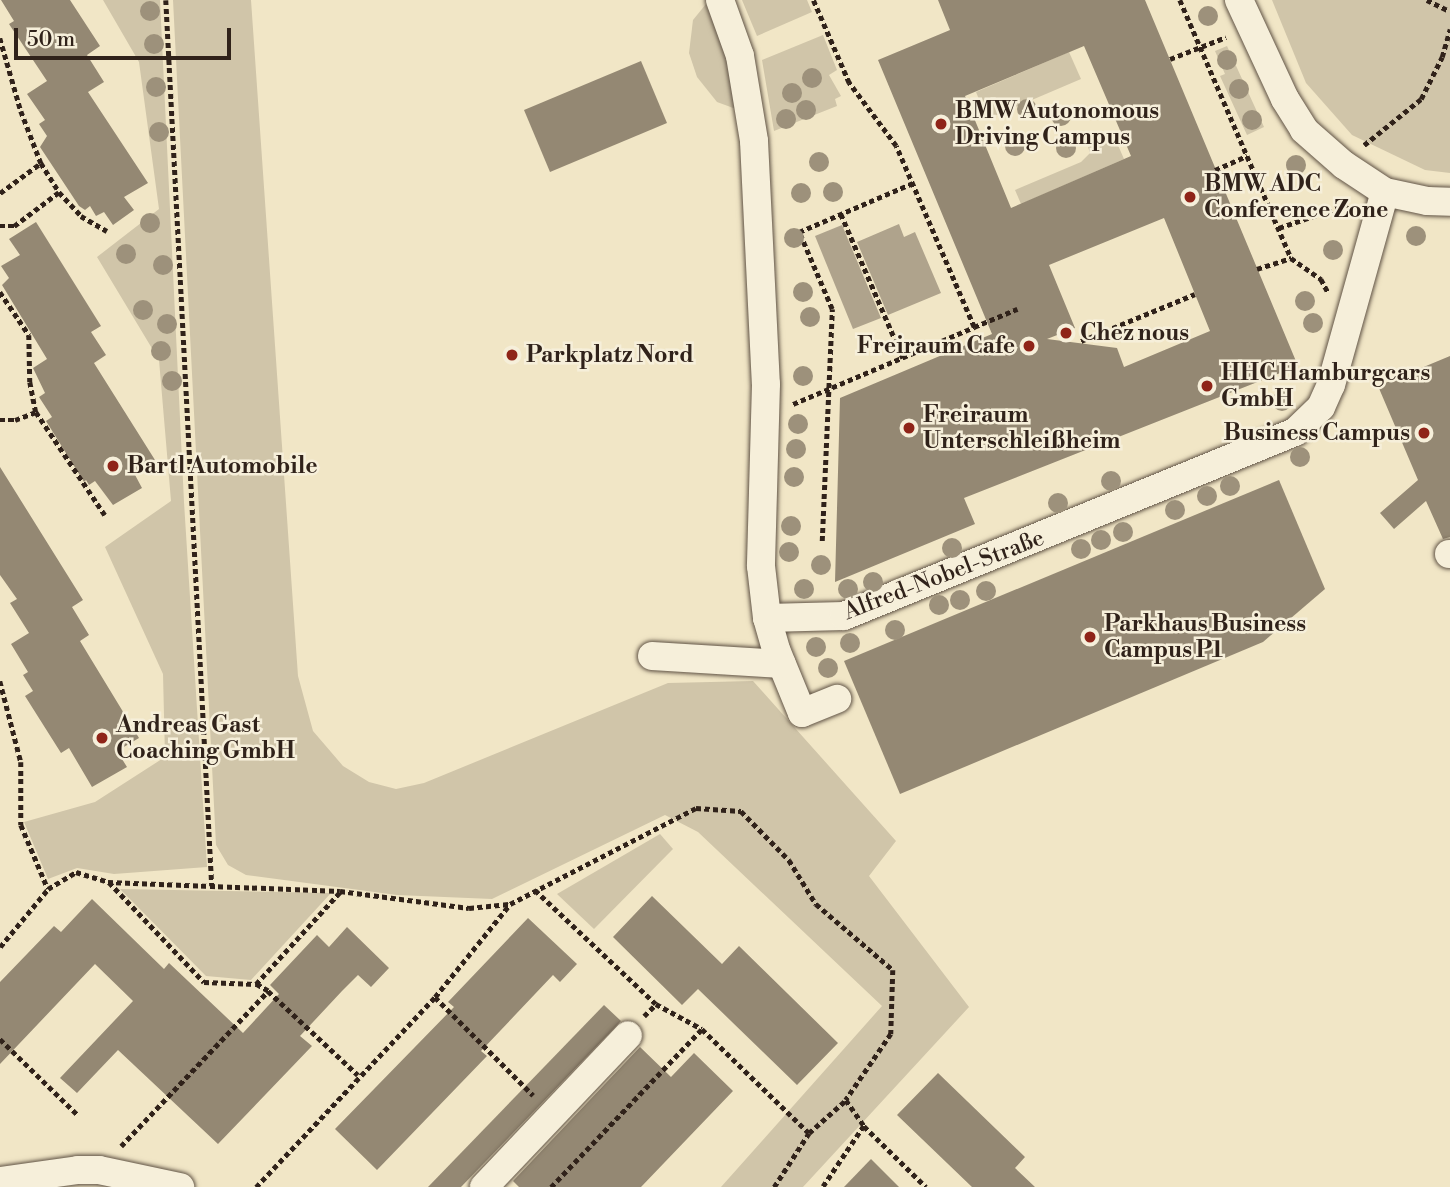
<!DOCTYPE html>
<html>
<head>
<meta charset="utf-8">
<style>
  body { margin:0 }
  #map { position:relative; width:1450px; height:1187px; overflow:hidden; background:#f1e6c6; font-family:"Libre Bodoni",serif }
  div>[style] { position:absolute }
  .green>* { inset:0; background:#d0c5a9 }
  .water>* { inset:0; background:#afa38c }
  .building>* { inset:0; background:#948873 }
  .path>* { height:4.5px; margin-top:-2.25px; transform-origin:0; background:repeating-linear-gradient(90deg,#30221a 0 5px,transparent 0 8.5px) }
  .roads { filter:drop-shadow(0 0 2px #605345) drop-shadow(0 0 2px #605345) }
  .minor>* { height:28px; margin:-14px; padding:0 14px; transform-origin:14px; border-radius:14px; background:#f6efda }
  .trees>* { width:20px; height:20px; margin:-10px; border-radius:50%; background:#9d917b }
  .dots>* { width:19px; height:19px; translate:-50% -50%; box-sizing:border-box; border:4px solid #f6efda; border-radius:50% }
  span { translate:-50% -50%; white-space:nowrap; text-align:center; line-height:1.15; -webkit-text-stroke:5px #f6efda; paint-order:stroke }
  .poi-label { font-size:23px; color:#30221a; font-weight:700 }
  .left { translate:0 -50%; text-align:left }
  .right { translate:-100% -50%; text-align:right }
  .street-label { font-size:23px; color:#30221a }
  .scale { position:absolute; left:14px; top:28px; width:217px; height:32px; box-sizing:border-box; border:4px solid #30221a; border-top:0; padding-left:9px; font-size:21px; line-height:24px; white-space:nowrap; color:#30221a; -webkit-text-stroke:5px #f6efda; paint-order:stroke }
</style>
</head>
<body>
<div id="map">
  <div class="green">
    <div style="clip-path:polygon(103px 0,160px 0,184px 502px,207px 867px,114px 874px,77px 868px,48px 879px,24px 822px,95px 802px,165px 757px,163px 674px,105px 547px,171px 501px,159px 360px,97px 257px,159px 209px,139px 62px)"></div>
    <div style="clip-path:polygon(173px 0,251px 0,298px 676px,313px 731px,343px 766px,369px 782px,396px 789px,424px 783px,668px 683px,753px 681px,896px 841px,869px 876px,969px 1007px,803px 1187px,721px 1187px,882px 1006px,698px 832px,665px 815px,492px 899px,397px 895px,246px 875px,228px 865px,216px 845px)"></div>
    <div style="clip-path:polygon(742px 0,807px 0,812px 12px,757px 36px)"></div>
    <div style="clip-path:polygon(1272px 0,1450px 0,1450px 173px,1425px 170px,1352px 135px,1306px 83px)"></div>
    <div style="clip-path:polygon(706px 4px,726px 55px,736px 109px,717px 102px,697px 77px,689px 53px,693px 20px)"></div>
    <div style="clip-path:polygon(823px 35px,837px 70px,829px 75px,841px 96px,835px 99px,837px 106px,774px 131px,762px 60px)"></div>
    <div style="clip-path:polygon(1227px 46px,1264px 127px,1247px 135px,1220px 76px,1225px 74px,1215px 51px)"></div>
    <div style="clip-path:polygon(1069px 52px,1081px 79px,987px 119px,976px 92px)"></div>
    <div style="clip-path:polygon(1114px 136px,1124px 159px,1021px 204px,1015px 190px,1081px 162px,1090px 153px,1088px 147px)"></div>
    <div style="clip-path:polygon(660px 834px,673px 849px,594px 929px,557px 894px)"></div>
    <div style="clip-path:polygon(120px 889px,228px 891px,331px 893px,251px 980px,206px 976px)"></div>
  </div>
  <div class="water">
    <div style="clip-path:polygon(899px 224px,904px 237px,915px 232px,941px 293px,888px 315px,857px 242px)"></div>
    <div style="clip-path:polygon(842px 225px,881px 318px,853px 329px,815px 236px)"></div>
  </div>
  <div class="building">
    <div style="clip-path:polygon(1px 0,70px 0,100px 46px,87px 55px,104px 82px,88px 92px,148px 183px,124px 197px,134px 210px,113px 225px,104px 212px,96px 216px,90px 206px,85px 210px,79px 206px,40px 147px,47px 136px,39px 124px,45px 120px,27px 94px,47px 81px,9px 24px,14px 21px)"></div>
    <div style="clip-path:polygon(evenodd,938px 0,1145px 0,1298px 366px,964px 498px,975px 524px,835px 582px,840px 398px,992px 334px,878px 60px,950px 30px,938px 0,1084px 46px,1131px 156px,1011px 208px,965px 96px,1084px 46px,938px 0,1164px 218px,1210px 331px,1124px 367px,1117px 348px,1047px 339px,1075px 328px,1049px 265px,1164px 218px)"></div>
    <div style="clip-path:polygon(641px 61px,667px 123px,550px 172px,524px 110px)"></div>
    <div style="clip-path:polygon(36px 222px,101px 326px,91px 332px,106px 355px,94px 363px,155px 460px,134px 473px,142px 488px,113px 505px,95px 481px,89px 485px,86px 480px,84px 482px,46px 421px,52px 417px,39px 397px,45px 393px,33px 368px,47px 359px,2px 285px,9px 278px,1px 266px,20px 255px,9px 239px)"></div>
    <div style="clip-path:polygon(1450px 356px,1450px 537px,1443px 539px,1426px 501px,1394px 529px,1380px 513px,1418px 480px,1378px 386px)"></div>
    <div style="clip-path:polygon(0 467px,83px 600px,72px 607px,89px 635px,80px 641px,139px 738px,117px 751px,127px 767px,92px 787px,69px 748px,61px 753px,25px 696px,33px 691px,23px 675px,28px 672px,11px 644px,29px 633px,10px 603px,17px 599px,0 575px)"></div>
    <div style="clip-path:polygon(1279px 480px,1325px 589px,1263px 642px,900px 794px,844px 661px)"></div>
    <div style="clip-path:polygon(652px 896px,722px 964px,739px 946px,838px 1043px,797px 1085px,698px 989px,682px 1005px,613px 937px)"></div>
    <div style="clip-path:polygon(92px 899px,164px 969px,169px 963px,243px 1033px,279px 994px,270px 985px,317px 935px,329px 947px,347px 927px,389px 968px,371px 987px,358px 975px,342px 991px,300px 1036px,312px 1046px,218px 1144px,118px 1050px,77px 1093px,60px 1078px,133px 1001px,95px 964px,0 1064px,0 982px,54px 926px,61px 932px)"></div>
    <div style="clip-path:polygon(528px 918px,577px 964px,560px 982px,553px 975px,481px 1051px,487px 1056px,377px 1170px,335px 1129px,454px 1007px,448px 1002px)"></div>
    <div style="clip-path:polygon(604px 1005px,621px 1021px,461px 1187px,428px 1187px)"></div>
    <div style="clip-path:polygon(640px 1047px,671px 1077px,694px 1053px,733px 1091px,641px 1187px,519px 1187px,513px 1181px)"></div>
    <div style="clip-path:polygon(938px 1073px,1025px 1157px,1015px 1168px,1035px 1187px,972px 1187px,897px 1115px)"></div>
    <div style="clip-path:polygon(871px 1159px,899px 1187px,844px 1187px)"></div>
  </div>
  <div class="path">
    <div style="left:166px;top:0;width:887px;rotate:87.03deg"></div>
    <div style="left:1180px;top:0;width:281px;rotate:66.7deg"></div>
    <div style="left:1427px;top:0;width:25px;rotate:26deg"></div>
    <div style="left:0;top:38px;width:76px;rotate:74deg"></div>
    <div style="left:21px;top:111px;width:56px;rotate:69deg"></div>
    <div style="left:41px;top:163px;width:34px;rotate:58deg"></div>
    <div style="left:59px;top:192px;width:33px;rotate:47deg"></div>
    <div style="left:81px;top:216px;width:30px;rotate:30deg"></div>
    <div style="left:1170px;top:59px;width:60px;rotate:-21.4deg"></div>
    <div style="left:1364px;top:145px;width:73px;rotate:-38.9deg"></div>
    <div style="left:1421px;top:99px;width:47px;rotate:-63.4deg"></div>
    <div style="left:1442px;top:57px;width:29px;rotate:-74deg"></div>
    <div style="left:1215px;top:170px;width:35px;rotate:-24deg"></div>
    <div style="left:0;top:193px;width:51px;rotate:-36.2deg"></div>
    <div style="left:841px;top:214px;width:157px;rotate:66.7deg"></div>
    <div style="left:0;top:226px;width:14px"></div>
    <div style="left:14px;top:226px;width:56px;rotate:-37.1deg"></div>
    <div style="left:1279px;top:228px;width:76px;rotate:-19.1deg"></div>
    <div style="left:1257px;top:269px;width:36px;rotate:-18deg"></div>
    <div style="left:1291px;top:258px;width:37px;rotate:35deg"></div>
    <div style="left:1321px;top:279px;width:15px;rotate:62deg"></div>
    <div style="left:0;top:292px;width:52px;rotate:56deg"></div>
    <div style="left:29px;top:335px;width:47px;rotate:88.8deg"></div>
    <div style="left:30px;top:382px;width:31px;rotate:79deg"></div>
    <div style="left:36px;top:412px;width:124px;rotate:56.2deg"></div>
    <div style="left:974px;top:327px;width:47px;rotate:-22.7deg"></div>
    <div style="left:1081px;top:341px;width:123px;rotate:-22.4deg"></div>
    <div style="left:793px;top:404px;width:197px;rotate:-23deg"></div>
    <div style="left:974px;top:327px;width:197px;rotate:-113.3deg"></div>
    <div style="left:896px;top:146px;width:79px;rotate:-126.7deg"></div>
    <div style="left:849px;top:83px;width:90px;rotate:-113.4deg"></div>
    <div style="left:0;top:420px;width:15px"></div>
    <div style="left:15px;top:420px;width:22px;rotate:-21deg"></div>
    <div style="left:822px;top:541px;width:232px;rotate:-87.5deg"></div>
    <div style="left:832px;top:309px;width:84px;rotate:-113.2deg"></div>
    <div style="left:799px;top:232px;width:124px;rotate:-23.3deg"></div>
    <div style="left:0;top:681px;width:84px;rotate:75.5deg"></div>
    <div style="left:21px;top:762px;width:63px;rotate:90deg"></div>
    <div style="left:21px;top:825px;width:69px;rotate:67.1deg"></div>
    <div style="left:109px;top:882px;width:138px;rotate:46.5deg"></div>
    <div style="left:204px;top:982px;width:52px;rotate:2.2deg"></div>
    <div style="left:535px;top:890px;width:166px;rotate:43.3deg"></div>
    <div style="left:656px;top:1004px;width:52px;rotate:28.5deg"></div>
    <div style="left:702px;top:1029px;width:149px;rotate:44.2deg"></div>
    <div style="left:809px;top:1133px;width:50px;rotate:-41.7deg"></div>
    <div style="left:0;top:947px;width:75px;rotate:-50.4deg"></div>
    <div style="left:48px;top:889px;width:33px;rotate:-31deg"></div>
    <div style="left:76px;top:872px;width:34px;rotate:17deg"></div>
    <div style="left:108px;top:882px;width:232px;rotate:2.2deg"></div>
    <div style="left:340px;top:891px;width:130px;rotate:7.5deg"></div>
    <div style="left:469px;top:908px;width:40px;rotate:-5.7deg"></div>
    <div style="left:268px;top:991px;width:123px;rotate:43deg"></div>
    <div style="left:435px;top:997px;width:139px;rotate:45deg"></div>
    <div style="left:644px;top:1016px;width:17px;rotate:-45deg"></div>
    <div style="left:0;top:1039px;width:110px;rotate:44.3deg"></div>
    <div style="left:864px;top:1126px;width:87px;rotate:44.5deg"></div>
    <div style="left:121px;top:1146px;width:214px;rotate:-46.5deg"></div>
    <div style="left:268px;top:991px;width:14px;rotate:-150deg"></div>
    <div style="left:256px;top:984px;width:125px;rotate:-47.6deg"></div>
    <div style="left:256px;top:1187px;width:261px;rotate:-46.7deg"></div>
    <div style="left:435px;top:997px;width:119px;rotate:-51.1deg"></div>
    <div style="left:510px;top:904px;width:209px;rotate:-27.3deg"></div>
    <div style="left:696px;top:808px;width:45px;rotate:3.8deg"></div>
    <div style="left:741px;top:811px;width:69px;rotate:45.6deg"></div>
    <div style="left:789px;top:860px;width:52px;rotate:58.5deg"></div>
    <div style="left:816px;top:904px;width:101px;rotate:40.6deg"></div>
    <div style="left:893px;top:970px;width:64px;rotate:91.8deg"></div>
    <div style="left:891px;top:1034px;width:80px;rotate:124.3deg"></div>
    <div style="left:846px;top:1100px;width:32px;rotate:55deg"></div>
    <div style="left:864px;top:1126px;width:73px;rotate:123.9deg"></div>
    <div style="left:551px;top:1187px;width:219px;rotate:-46.3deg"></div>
    <div style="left:774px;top:1187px;width:64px;rotate:-57.1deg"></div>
  </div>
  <div class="roads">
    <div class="minor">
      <div style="left:720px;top:0;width:59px;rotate:70.3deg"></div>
      <div style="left:740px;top:56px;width:86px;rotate:80.6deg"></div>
      <div style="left:754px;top:141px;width:243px;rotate:87.2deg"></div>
      <div style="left:766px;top:384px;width:182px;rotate:91.6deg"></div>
      <div style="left:761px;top:566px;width:52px;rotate:83.4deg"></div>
      <div style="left:767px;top:618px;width:35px;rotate:74deg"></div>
      <div style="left:777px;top:652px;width:66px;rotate:67.7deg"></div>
      <div style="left:802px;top:713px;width:38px;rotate:-22deg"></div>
      <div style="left:1239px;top:0;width:109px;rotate:65.1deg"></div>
      <div style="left:1285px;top:99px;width:36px;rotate:58deg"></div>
      <div style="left:1304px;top:130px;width:53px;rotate:41.2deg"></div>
      <div style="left:1344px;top:165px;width:49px;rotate:33.4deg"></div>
      <div style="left:1385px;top:192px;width:43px;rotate:12.1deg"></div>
      <div style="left:1427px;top:201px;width:23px;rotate:2deg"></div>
      <div style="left:1449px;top:554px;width:1px"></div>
      <div style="left:767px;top:618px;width:77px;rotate:-1.5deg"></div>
      <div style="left:844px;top:616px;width:487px;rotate:-22.2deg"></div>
      <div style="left:1295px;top:432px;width:36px;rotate:-44deg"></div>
      <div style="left:1321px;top:407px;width:24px;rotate:-66deg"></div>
      <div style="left:1331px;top:385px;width:200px;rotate:-74.4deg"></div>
      <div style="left:652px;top:656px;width:130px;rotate:3.5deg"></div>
      <div style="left:0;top:1181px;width:79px;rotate:-8deg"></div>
      <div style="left:78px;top:1170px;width:21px"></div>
      <div style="left:99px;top:1170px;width:83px;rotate:11.9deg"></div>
      <div style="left:484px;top:1187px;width:209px;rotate:-46.5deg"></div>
    </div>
  </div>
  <div class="trees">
    <div style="left:150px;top:11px"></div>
    <div style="left:1208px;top:16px"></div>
    <div style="left:154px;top:44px"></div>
    <div style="left:1227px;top:60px"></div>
    <div style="left:812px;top:78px"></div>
    <div style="left:156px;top:87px"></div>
    <div style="left:1239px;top:89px"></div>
    <div style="left:792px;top:93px"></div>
    <div style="left:1027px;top:109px"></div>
    <div style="left:806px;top:110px"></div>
    <div style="left:1061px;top:116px"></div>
    <div style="left:786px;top:119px"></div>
    <div style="left:1252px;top:120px"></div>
    <div style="left:159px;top:132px"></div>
    <div style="left:1015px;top:146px"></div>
    <div style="left:1066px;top:148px"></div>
    <div style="left:819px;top:162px"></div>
    <div style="left:1296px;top:165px"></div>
    <div style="left:833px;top:192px"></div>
    <div style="left:801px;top:193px"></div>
    <div style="left:150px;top:223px"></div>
    <div style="left:1416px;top:236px"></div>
    <div style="left:794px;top:238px"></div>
    <div style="left:1333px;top:250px"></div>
    <div style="left:126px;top:254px"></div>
    <div style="left:163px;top:265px"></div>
    <div style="left:803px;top:292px"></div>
    <div style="left:1305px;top:301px"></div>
    <div style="left:143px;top:310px"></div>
    <div style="left:810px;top:317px"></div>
    <div style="left:1313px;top:323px"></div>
    <div style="left:167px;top:324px"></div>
    <div style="left:161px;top:351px"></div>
    <div style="left:803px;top:376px"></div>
    <div style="left:172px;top:381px"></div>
    <div style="left:1282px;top:401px"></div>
    <div style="left:798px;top:424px"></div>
    <div style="left:796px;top:449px"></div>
    <div style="left:1300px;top:457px"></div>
    <div style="left:794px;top:477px"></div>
    <div style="left:1111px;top:481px"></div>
    <div style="left:1230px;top:486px"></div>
    <div style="left:1207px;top:496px"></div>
    <div style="left:1058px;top:503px"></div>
    <div style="left:1175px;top:510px"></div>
    <div style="left:791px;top:526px"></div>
    <div style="left:1123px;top:532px"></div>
    <div style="left:1101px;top:540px"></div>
    <div style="left:952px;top:548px"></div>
    <div style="left:1081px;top:549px"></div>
    <div style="left:789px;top:552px"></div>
    <div style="left:821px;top:565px"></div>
    <div style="left:873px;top:582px"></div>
    <div style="left:804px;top:589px"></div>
    <div style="left:848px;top:589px"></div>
    <div style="left:986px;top:591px"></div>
    <div style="left:960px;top:600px"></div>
    <div style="left:939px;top:605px"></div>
    <div style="left:895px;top:630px"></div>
    <div style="left:850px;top:643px"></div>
    <div style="left:816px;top:647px"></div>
    <div style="left:828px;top:668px"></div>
  </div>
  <div class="dots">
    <div style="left:941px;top:124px;background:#8f2418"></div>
    <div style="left:1190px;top:197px;background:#8f2418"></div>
    <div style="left:1066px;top:333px;background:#8f2418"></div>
    <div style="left:1029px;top:346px;background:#8f2418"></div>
    <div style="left:512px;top:355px;background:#8f2418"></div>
    <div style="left:1207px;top:386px;background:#8f2418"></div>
    <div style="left:909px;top:428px;background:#8f2418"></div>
    <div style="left:1424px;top:433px;background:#8f2418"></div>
    <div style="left:113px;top:466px;background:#8f2418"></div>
    <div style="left:1090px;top:637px;background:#8f2418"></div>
    <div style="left:102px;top:738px;background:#8f2418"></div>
  </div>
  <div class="poi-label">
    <span class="left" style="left:955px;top:124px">BMW Autonomous<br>Driving Campus</span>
    <span class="left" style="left:1204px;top:197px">BMW ADC<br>Conference Zone</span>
    <span class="left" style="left:1080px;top:333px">Chez nous</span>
    <span class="right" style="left:1015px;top:346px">Freiraum Cafe</span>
    <span class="left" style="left:526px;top:355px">Parkplatz Nord</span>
    <span class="left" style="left:1221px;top:386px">HHC Hamburgcars<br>GmbH</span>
    <span class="left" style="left:923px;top:428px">Freiraum<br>Unterschleißheim</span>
    <span class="right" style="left:1410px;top:433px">Business Campus</span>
    <span class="left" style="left:127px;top:466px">Bartl Automobile</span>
    <span class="left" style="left:1104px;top:637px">Parkhaus Business<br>Campus P1</span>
    <span class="left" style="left:116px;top:738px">Andreas Gast<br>Coaching GmbH</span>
  </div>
  <div class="street-label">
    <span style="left:944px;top:575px;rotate:-21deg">Alfred-Nobel-Straße</span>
  </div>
  <div class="scale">50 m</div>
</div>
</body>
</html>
